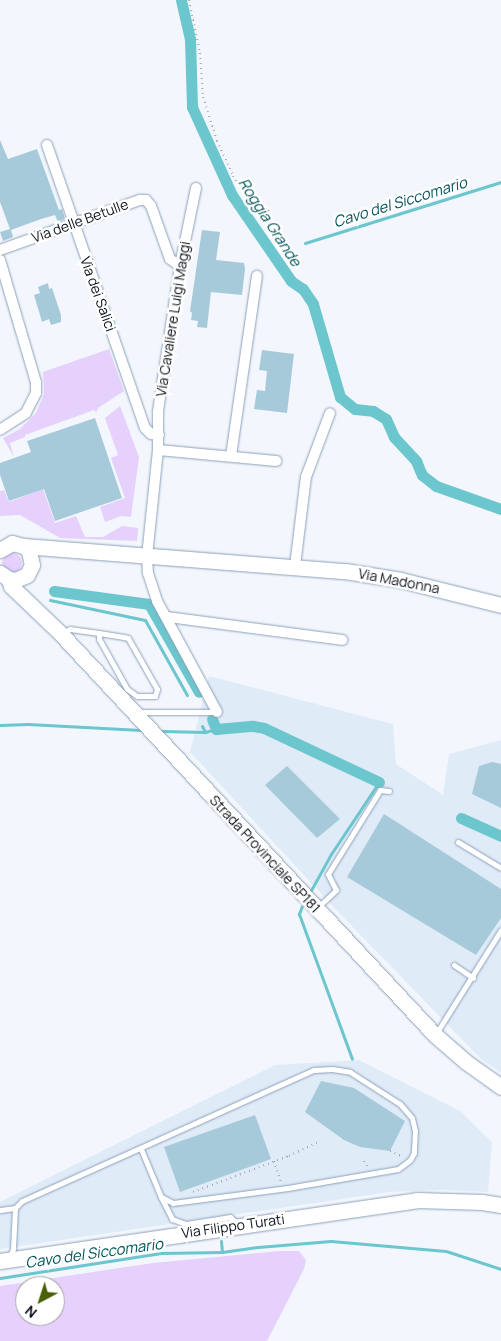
<!DOCTYPE html>
<html>
<head>
<meta charset="utf-8">
<style>
  body { margin:0 }
  #map { position:relative; width:501px; height:1341px; overflow:hidden; background:#f3f7fd; font-family:Manrope,sans-serif }
  div>[style] { position:absolute }
  .built>* { inset:0; background:#e0ebf8 }
  .green>* { inset:0; background:#e6d0fc }
  .round { border-radius:50% }
  .stream>* { height:3px; margin:-1.5px; padding:0 1.5px; transform-origin:1.5px; border-radius:1.5px; background:#6cc6cd }
  .canal>* { height:11px; margin:-5.5px; padding:0 5.5px; transform-origin:5.5px; border-radius:5.5px; background:#6cc6cd }
  .building>* { inset:0; background:#a7cada }
  .path>* { height:2px; margin-top:-1px; transform-origin:0; background:repeating-linear-gradient(90deg,#a5aab1 0 1px,transparent 0 5px) }
  .roads { filter:drop-shadow(0 0 1px #8ca0ba) drop-shadow(0 0 1px #8ca0ba) }
  .lane>* { height:5px; margin:-2.5px; padding:0 2.5px; transform-origin:2.5px; border-radius:2.5px; background:#fff }
  .street>* { height:10px; margin:-5px; padding:0 5px; transform-origin:5px; border-radius:5px; background:#fff }
  .secondary>* { height:15px; margin:-7.5px; padding:0 7.5px; transform-origin:7.5px; border-radius:7.5px; background:#fff }
  span { translate:-50% -50%; white-space:nowrap; text-align:center; line-height:1.15; -webkit-text-stroke:5px #fff; paint-order:stroke }
  .street-label { font-size:14px; color:#0a111a }
  .water-label { font-size:15px; color:#00555b; font-style:italic }
  .north { position:absolute; left:15px; top:1276px; width:50px; height:50px; box-sizing:border-box; background:#fff; border:1px solid #9da0a3; border-radius:50%; rotate:220deg; font-size:14px; font-weight:700; line-height:20px; text-align:center; color:#0a111a }
  .north::after { content:''; display:block; margin:auto; width:18px; height:22px; background:#495f09; clip-path:polygon(50% 0,100% 100%,50% 72%,0 100%) }
</style>
</head>
<body>
<div id="map">
  <div class="built">
    <div style="clip-path:polygon(209px 676px,393px 724px,396px 764px,443px 795px,449px 754px,501px 740px,501px 1073px,480px 1058px,339px 913px,190px 752px)"></div>
    <div style="clip-path:polygon(359px 1060px,460px 1111px,492px 1142px,488px 1192px,440px 1190px,390px 1192px,0 1249px,0 1202px,275px 1065px)"></div>
  </div>
  <div class="green">
    <div style="clip-path:polygon(109px 349px,124px 391px,98px 408px,96px 413px,94px 410px,25px 435px,25px 437px,10px 443px,14px 457px,3px 438px,20px 429px,36px 413px,44px 394px,43px 372px)"></div>
    <div style="clip-path:polygon(120px 406px,139px 457px,131px 517px,121px 516px,105px 522px,100px 507px,125px 498px,111px 458px,118px 455px,105px 418px)"></div>
    <div style="clip-path:polygon(43px 489px,55px 523px,76px 516px,85px 537px,103px 537px,122px 526px,138px 528px,137px 541px,60px 538px,20px 515px,0 516px,0 491px,4px 490px,9px 502px)"></div>
    <div class="round" style="left:2px;top:553px;width:20px;height:20px"></div>
    <div style="clip-path:polygon(evenodd,280px 1251px,299px 1251px,306px 1260px,304px 1269px,267px 1341px,0 1341px,0 1286px,153px 1263px,280px 1251px,25px 1286px,55px 1286px,55px 1316px,25px 1316px,25px 1286px)"></div>
  </div>
  <div class="stream">
    <div style="left:305px;top:243px;width:205px;rotate:-17.3deg"></div>
    <div style="left:50px;top:600px;width:97px;rotate:11.9deg"></div>
    <div style="left:145px;top:620px;width:86px;rotate:60.8deg"></div>
    <div style="left:0;top:725px;width:28px;rotate:-2deg"></div>
    <div style="left:28px;top:724px;width:113px;rotate:3deg"></div>
    <div style="left:202px;top:726px;width:7px;rotate:63deg"></div>
    <div style="left:162px;top:731px;width:43px;rotate:1.3deg"></div>
    <div style="left:205px;top:732px;width:11px;rotate:-15deg"></div>
    <div style="left:310px;top:892px;width:43px;rotate:-61.1deg"></div>
    <div style="left:331px;top:854px;width:87px;rotate:-56.3deg"></div>
    <div style="left:302px;top:906px;width:9px;rotate:111deg"></div>
    <div style="left:299px;top:914px;width:154px;rotate:69.9deg"></div>
    <div style="left:221px;top:1241px;width:11px;rotate:85deg"></div>
    <div style="left:0;top:1278px;width:163px;rotate:-8.8deg"></div>
    <div style="left:161px;top:1253px;width:61px;rotate:-0.9deg"></div>
    <div style="left:222px;top:1252px;width:36px;rotate:-8deg"></div>
    <div style="left:258px;top:1247px;width:73px;rotate:-4.7deg"></div>
    <div style="left:331px;top:1241px;width:115px;rotate:5deg"></div>
    <div style="left:446px;top:1251px;width:58px;rotate:18.1deg"></div>
  </div>
  <div class="canal">
    <div style="left:181px;top:0;width:40px;rotate:77deg"></div>
    <div style="left:190px;top:39px;width:68px;rotate:88.3deg"></div>
    <div style="left:192px;top:107px;width:97px;rotate:65.6deg"></div>
    <div style="left:232px;top:195px;width:104px;rotate:55.5deg"></div>
    <div style="left:291px;top:281px;width:14px;rotate:34deg"></div>
    <div style="left:303px;top:289px;width:18px;rotate:56deg"></div>
    <div style="left:313px;top:304px;width:97px;rotate:73.8deg"></div>
    <div style="left:340px;top:397px;width:19px;rotate:39deg"></div>
    <div style="left:355px;top:409px;width:18px;rotate:6deg"></div>
    <div style="left:373px;top:411px;width:15px;rotate:32deg"></div>
    <div style="left:386px;top:419px;width:20px;rotate:66deg"></div>
    <div style="left:394px;top:437px;width:33px;rotate:47deg"></div>
    <div style="left:416px;top:461px;width:15px;rotate:67deg"></div>
    <div style="left:422px;top:475px;width:18px;rotate:38deg"></div>
    <div style="left:436px;top:486px;width:69px;rotate:19.5deg"></div>
    <div style="left:54px;top:591px;width:96px;rotate:7.8deg"></div>
    <div style="left:149px;top:604px;width:101px;rotate:60.4deg"></div>
    <div style="left:212px;top:719px;width:11px;rotate:68deg"></div>
    <div style="left:216px;top:729px;width:37px;rotate:-5deg"></div>
    <div style="left:253px;top:726px;width:11px;rotate:10deg"></div>
    <div style="left:264px;top:728px;width:127px;rotate:25.2deg"></div>
    <div style="left:461px;top:818px;width:44px;rotate:24.2deg"></div>
  </div>
  <div class="building">
    <div style="clip-path:polygon(0 140px,8px 159px,37px 149px,59px 210px,62px 209px,65px 219px,58px 222px,55px 215px,41px 219px,11px 230px,13px 237px,3px 241px,0 232px,10px 229px,0 202px)"></div>
    <div style="clip-path:polygon(202px 230px,220px 232px,216px 260px,244px 263px,245px 269px,242px 295px,211px 292px,207px 328px,197px 327px,198px 321px,191px 320px,192px 313px,190px 311px)"></div>
    <div style="clip-path:polygon(48px 283px,49px 289px,52px 288px,61px 315px,61px 322px,51px 325px,49px 319px,42px 322px,34px 295px,40px 293px,38px 287px)"></div>
    <div style="clip-path:polygon(262px 350px,294px 354px,287px 413px,254px 409px,257px 390px,265px 391px,267px 371px,259px 370px)"></div>
    <div style="clip-path:polygon(95px 418px,122px 498px,55px 521px,44px 489px,9px 501px,0 475px,0 463px,31px 452px,27px 441px)"></div>
    <div style="clip-path:polygon(492px 762px,501px 764px,501px 808px,472px 794px,479px 766px)"></div>
    <div style="clip-path:polygon(287px 766px,340px 819px,317px 838px,265px 785px)"></div>
    <div style="clip-path:polygon(384px 814px,501px 889px,501px 918px,476px 955px,347px 877px)"></div>
    <div style="clip-path:polygon(321px 1081px,354px 1088px,405px 1121px,390px 1151px,360px 1147px,344px 1140px,305px 1112px)"></div>
    <div style="clip-path:polygon(255px 1115px,271px 1159px,180px 1192px,164px 1147px)"></div>
  </div>
  <div class="path">
    <div style="left:189px;top:0;width:54px;rotate:78.3deg"></div>
    <div style="left:200px;top:53px;width:44px;rotate:86.1deg"></div>
    <div style="left:203px;top:97px;width:46px;rotate:72.3deg"></div>
    <div style="left:217px;top:141px;width:38px;rotate:65deg"></div>
    <div style="left:233px;top:176px;width:85px;rotate:55.6deg"></div>
    <div style="left:390px;top:1151px;width:12px;rotate:24deg"></div>
    <div style="left:274px;top:1161px;width:22px;rotate:72deg"></div>
    <div style="left:364px;top:1161px;width:6px;rotate:59deg"></div>
    <div style="left:193px;top:1192px;width:103px;rotate:-20.6deg"></div>
    <div style="left:289px;top:1156px;width:34px;rotate:-26deg"></div>
  </div>
  <div class="roads">
    <div class="lane">
      <div style="left:63px;top:633px;width:8px;rotate:-30deg"></div>
      <div style="left:70px;top:629px;width:29px;rotate:8deg"></div>
      <div style="left:99px;top:633px;width:25px;rotate:9deg"></div>
      <div style="left:124px;top:637px;width:4px;rotate:14deg"></div>
      <div style="left:128px;top:638px;width:59px;rotate:60.4deg"></div>
      <div style="left:157px;top:689px;width:7px;rotate:106deg"></div>
      <div style="left:155px;top:696px;width:18px;rotate:180deg"></div>
      <div style="left:137px;top:696px;width:12px;rotate:-145deg"></div>
      <div style="left:127px;top:689px;width:57px;rotate:-119.2deg"></div>
      <div style="left:99px;top:639px;width:6px;rotate:-90deg"></div>
      <div style="left:137px;top:712px;width:79px"></div>
      <div style="left:458px;top:842px;width:50px;rotate:31.2deg"></div>
      <div style="left:318px;top:907px;width:25px;rotate:-43deg"></div>
      <div style="left:336px;top:890px;width:18px;rotate:-117deg"></div>
      <div style="left:328px;top:874px;width:99px;rotate:-58.2deg"></div>
      <div style="left:380px;top:790px;width:9px;rotate:6deg"></div>
      <div style="left:454px;top:965px;width:23px;rotate:34deg"></div>
      <div style="left:437px;top:1032px;width:120px;rotate:-57.9deg"></div>
      <div style="left:141px;top:1149px;width:52px;rotate:67.4deg"></div>
      <div style="left:161px;top:1197px;width:25px;rotate:63deg"></div>
      <div style="left:172px;top:1219px;width:15px;rotate:20deg"></div>
      <div style="left:186px;top:1224px;width:45px;rotate:-9deg"></div>
      <div style="left:230px;top:1217px;width:9px;rotate:41deg"></div>
      <div style="left:0;top:1210px;width:15px;rotate:-8deg"></div>
      <div style="left:15px;top:1208px;width:10px;rotate:-45deg"></div>
      <div style="left:22px;top:1201px;width:320px;rotate:-24.2deg"></div>
      <div style="left:314px;top:1070px;width:18px;rotate:-3deg"></div>
      <div style="left:332px;top:1069px;width:18px;rotate:9deg"></div>
      <div style="left:350px;top:1072px;width:59px;rotate:32.6deg"></div>
      <div style="left:400px;top:1104px;width:18px;rotate:49deg"></div>
      <div style="left:412px;top:1118px;width:13px;rotate:77deg"></div>
      <div style="left:415px;top:1131px;width:22px;rotate:93deg"></div>
      <div style="left:414px;top:1153px;width:8px;rotate:120deg"></div>
      <div style="left:410px;top:1160px;width:15px;rotate:143deg"></div>
      <div style="left:398px;top:1169px;width:112px;rotate:170.2deg"></div>
      <div style="left:288px;top:1188px;width:116px;rotate:172.6deg"></div>
      <div style="left:173px;top:1203px;width:13px;rotate:-153deg"></div>
      <div style="left:10px;top:1256px;width:8px;rotate:-67deg"></div>
      <div style="left:13px;top:1249px;width:41px;rotate:-87.2deg"></div>
    </div>
    <div class="street">
      <div style="left:47px;top:145px;width:299px;rotate:70.9deg"></div>
      <div style="left:145px;top:428px;width:8px;rotate:45deg"></div>
      <div style="left:151px;top:434px;width:8px;rotate:7deg"></div>
      <div style="left:196px;top:188px;width:80px;rotate:101.6deg"></div>
      <div style="left:180px;top:266px;width:148px;rotate:98.6deg"></div>
      <div style="left:158px;top:412px;width:38px;rotate:90deg"></div>
      <div style="left:158px;top:450px;width:107px;rotate:95.9deg"></div>
      <div style="left:147px;top:556px;width:17px;rotate:87deg"></div>
      <div style="left:148px;top:573px;width:29px;rotate:72deg"></div>
      <div style="left:157px;top:601px;width:126px;rotate:61.6deg"></div>
      <div style="left:0;top:250px;width:149px;rotate:-19.7deg"></div>
      <div style="left:140px;top:200px;width:6px"></div>
      <div style="left:146px;top:200px;width:8px;rotate:50deg"></div>
      <div style="left:151px;top:206px;width:56px;rotate:70.3deg"></div>
      <div style="left:170px;top:259px;width:12px;rotate:35deg"></div>
      <div style="left:0;top:260px;width:127px;rotate:73.6deg"></div>
      <div style="left:36px;top:382px;width:11px;rotate:90deg"></div>
      <div style="left:36px;top:393px;width:22px;rotate:117deg"></div>
      <div style="left:26px;top:413px;width:31px;rotate:147deg"></div>
      <div style="left:158px;top:450px;width:119px;rotate:5.3deg"></div>
      <div style="left:231px;top:456px;width:182px;rotate:-81.8deg"></div>
      <div style="left:295px;top:566px;width:90px;rotate:-83deg"></div>
      <div style="left:306px;top:477px;width:68px;rotate:-69.4deg"></div>
      <div style="left:168px;top:617px;width:176px;rotate:7.5deg"></div>
    </div>
    <div class="secondary">
      <div style="left:24px;top:546px;width:322px;rotate:4.5deg"></div>
      <div style="left:345px;top:571px;width:57px;rotate:9.1deg"></div>
      <div style="left:401px;top:580px;width:103px;rotate:14deg"></div>
      <div style="left:0;top:550px;width:14px;rotate:-30deg"></div>
      <div style="left:12px;top:543px;width:12px;rotate:14deg"></div>
      <div style="left:24px;top:546px;width:7px;rotate:45deg"></div>
      <div style="left:29px;top:551px;width:14px;rotate:78deg"></div>
      <div style="left:32px;top:565px;width:11px;rotate:117deg"></div>
      <div style="left:27px;top:575px;width:13px;rotate:157deg"></div>
      <div style="left:15px;top:580px;width:6px;rotate:-171deg"></div>
      <div style="left:9px;top:579px;width:11px;rotate:-146deg"></div>
      <div style="left:9px;top:579px;width:7px;rotate:74deg"></div>
      <div style="left:11px;top:586px;width:69px;rotate:43.8deg"></div>
      <div style="left:61px;top:634px;width:548px;rotate:47deg"></div>
      <div style="left:435px;top:1035px;width:41px;rotate:41.1deg"></div>
      <div style="left:466px;top:1062px;width:43px;rotate:35.5deg"></div>
      <div style="left:0;top:1261px;width:421px;rotate:-8.3deg"></div>
      <div style="left:417px;top:1200px;width:65px;rotate:1.8deg"></div>
      <div style="left:482px;top:1202px;width:19px;rotate:9deg"></div>
    </div>
  </div>
  <div class="street-label">
    <span style="left:80px;top:221px;rotate:-20deg">Via delle Betulle</span>
    <span style="left:98px;top:294px;rotate:70deg">Via dei Salici</span>
    <span style="left:173px;top:319px;rotate:-81deg">Via Cavaliere Luigi Maggi</span>
    <span style="left:399px;top:581px;rotate:11deg">Via Madonna</span>
    <span style="left:265px;top:854px;rotate:47deg">Strada Provinciale SP181</span>
    <span style="left:233px;top:1226px;rotate:-8deg">Via Filippo Turati</span>
  </div>
  <div class="water-label">
    <span style="left:400px;top:202px;rotate:-17deg">Cavo del Siccomario</span>
    <span style="left:270px;top:222px;rotate:57deg">Roggia Grande</span>
    <span style="left:94px;top:1253px;rotate:-8deg">Cavo del Siccomario</span>
  </div>
  <div class="north">N</div>
</div>
</body>
</html>
